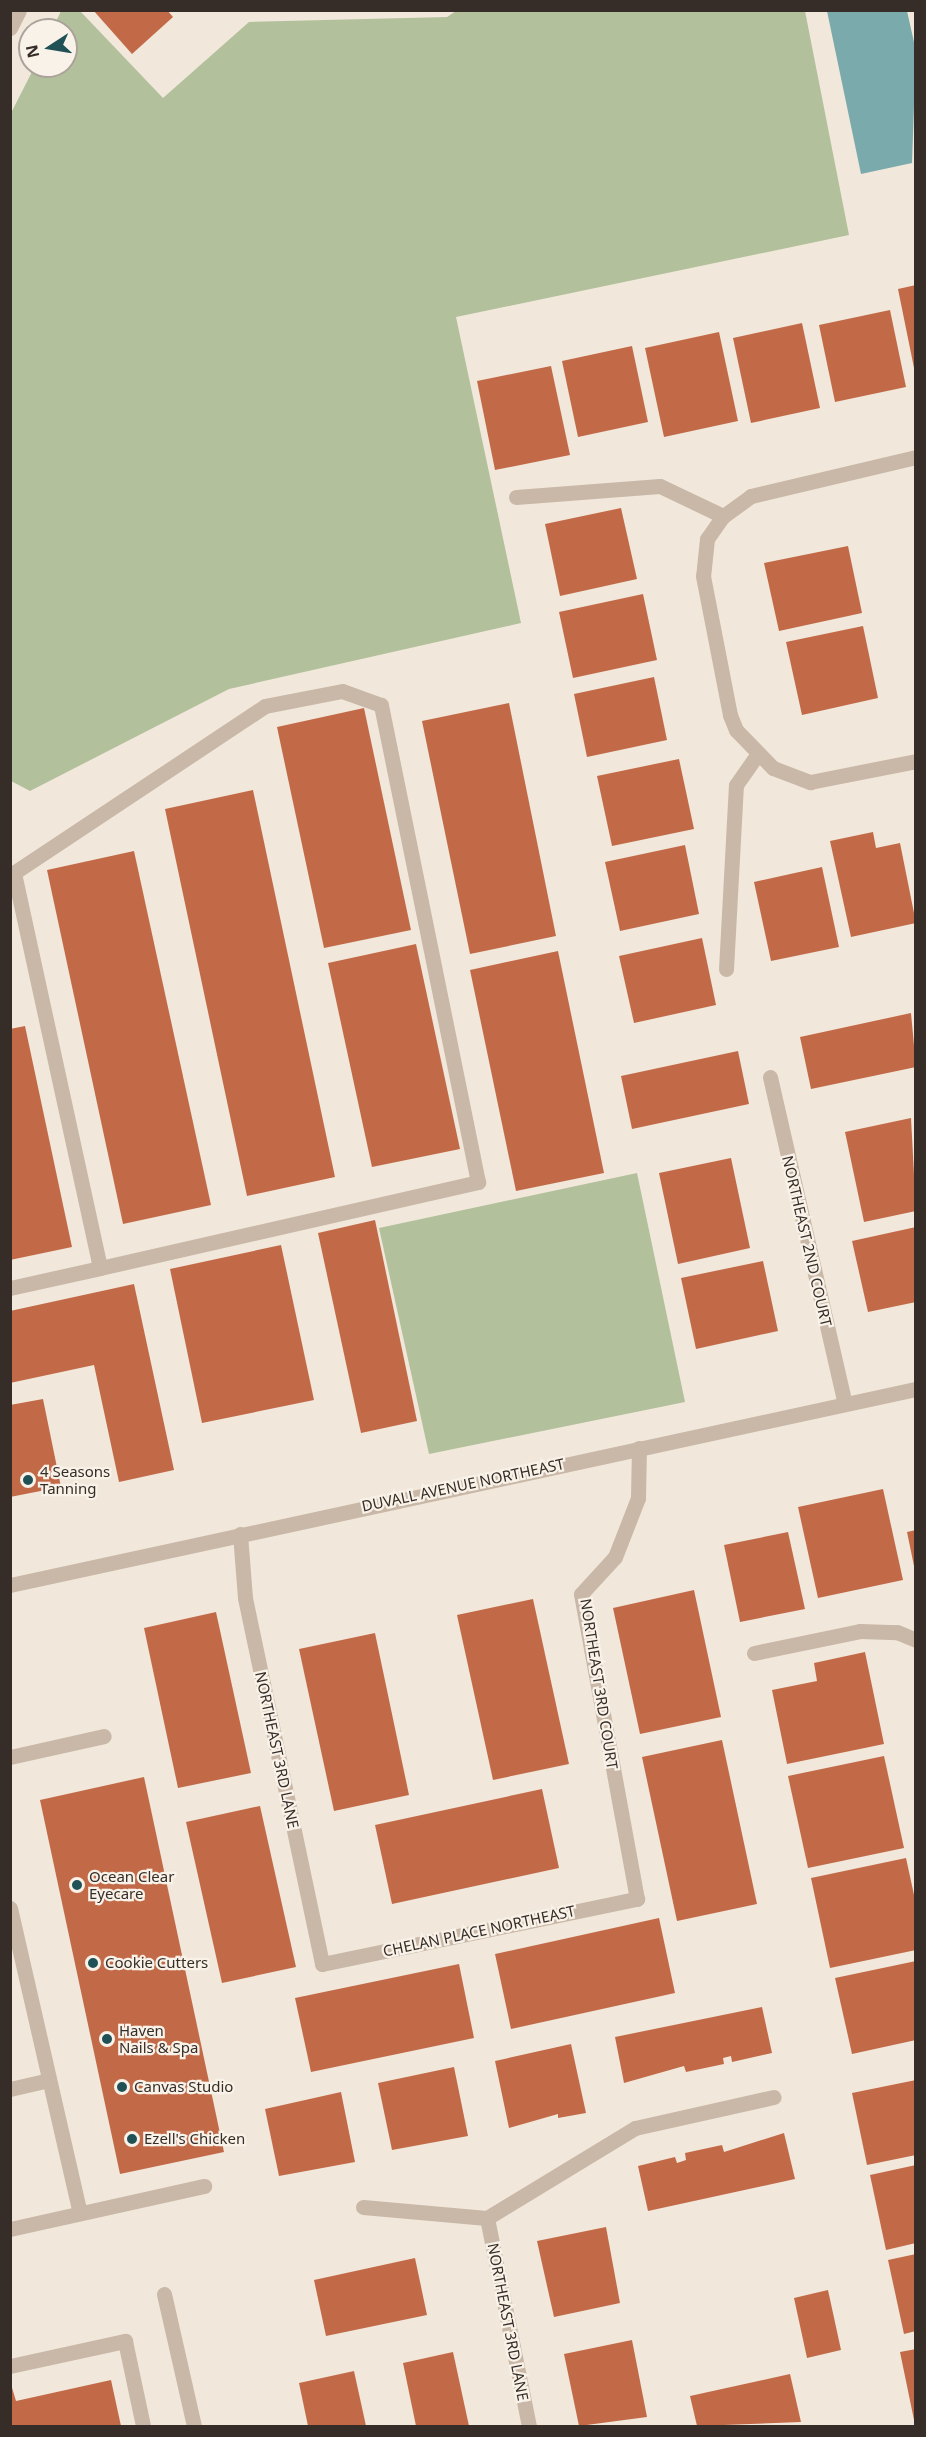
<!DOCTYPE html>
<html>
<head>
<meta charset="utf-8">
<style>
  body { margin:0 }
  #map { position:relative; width:926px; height:2437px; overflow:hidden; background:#f1e8db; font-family:"Noto Sans",sans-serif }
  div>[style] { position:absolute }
  .green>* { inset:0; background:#b3c09c }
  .water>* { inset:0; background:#7baaad }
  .building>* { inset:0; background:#c26a48 }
  .minor>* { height:15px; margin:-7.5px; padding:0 7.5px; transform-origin:7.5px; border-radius:7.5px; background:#c9b8a8 }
  .dots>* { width:16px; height:16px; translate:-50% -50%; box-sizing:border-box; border:3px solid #f9f2e8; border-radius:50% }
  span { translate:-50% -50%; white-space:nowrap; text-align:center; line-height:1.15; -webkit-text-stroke:4.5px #f9f2e8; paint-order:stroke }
  .street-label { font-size:15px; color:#362d28 }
  .poi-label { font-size:15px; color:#362d28 }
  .left { translate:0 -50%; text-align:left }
  .frame { position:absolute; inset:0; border:12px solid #362d28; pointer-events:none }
  .north { position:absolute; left:18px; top:18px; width:60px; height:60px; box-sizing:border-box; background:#f9f2e8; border:2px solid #aba39b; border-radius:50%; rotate:258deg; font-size:16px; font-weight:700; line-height:24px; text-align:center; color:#362d28 }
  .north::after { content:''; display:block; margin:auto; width:21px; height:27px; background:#1f5156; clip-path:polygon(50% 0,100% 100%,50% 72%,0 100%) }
</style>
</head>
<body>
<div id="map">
  <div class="green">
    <div style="clip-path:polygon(456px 11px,805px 11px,849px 235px,456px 317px,521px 623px,229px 689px,30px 791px,11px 781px,11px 113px,35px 66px,66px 66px,66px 30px,52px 30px,61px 11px,80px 11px,163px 98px,249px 22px,447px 17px)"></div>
    <div style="clip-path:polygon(637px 1173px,685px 1402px,429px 1454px,379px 1228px)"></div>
  </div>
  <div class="water">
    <div style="clip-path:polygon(827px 11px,907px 11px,916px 51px,912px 163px,861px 174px)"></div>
  </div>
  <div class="building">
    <div style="clip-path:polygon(93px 10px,167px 10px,173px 17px,132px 54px)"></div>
    <div style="clip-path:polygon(916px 285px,916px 368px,914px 368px,898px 289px)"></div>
    <div style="clip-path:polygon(890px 310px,906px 387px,835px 402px,819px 325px)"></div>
    <div style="clip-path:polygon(802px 323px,820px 408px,751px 423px,733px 338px)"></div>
    <div style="clip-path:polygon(719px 332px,738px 421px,664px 437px,645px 348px)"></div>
    <div style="clip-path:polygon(632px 346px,648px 422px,578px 437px,562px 361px)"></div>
    <div style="clip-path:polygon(551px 366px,570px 455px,495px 470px,477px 381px)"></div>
    <div style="clip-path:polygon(621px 508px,637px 579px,560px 596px,545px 524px)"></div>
    <div style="clip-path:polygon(848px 546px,862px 613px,779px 631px,764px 563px)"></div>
    <div style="clip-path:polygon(643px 594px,657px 660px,573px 678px,559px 612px)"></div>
    <div style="clip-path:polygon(863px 626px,878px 698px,802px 715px,786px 642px)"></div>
    <div style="clip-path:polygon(654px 677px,667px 740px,587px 757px,574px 694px)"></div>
    <div style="clip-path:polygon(509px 703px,556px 936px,470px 954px,422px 721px)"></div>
    <div style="clip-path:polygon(364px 708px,411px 930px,324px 948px,277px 727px)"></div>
    <div style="clip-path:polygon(679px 759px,694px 829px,612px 846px,597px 776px)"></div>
    <div style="clip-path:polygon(253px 790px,335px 1177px,247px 1196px,165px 809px)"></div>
    <div style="clip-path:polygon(873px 832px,876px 848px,900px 843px,916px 923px,851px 937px,830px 841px)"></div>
    <div style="clip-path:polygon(685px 845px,699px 914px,620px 931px,605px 862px)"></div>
    <div style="clip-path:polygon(134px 851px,211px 1205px,123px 1224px,47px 870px)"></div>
    <div style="clip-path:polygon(822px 867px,839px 947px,771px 961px,754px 882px)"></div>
    <div style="clip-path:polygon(702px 938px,716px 1005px,634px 1023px,619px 956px)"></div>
    <div style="clip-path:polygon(416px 944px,460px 1149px,372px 1167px,328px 963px)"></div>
    <div style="clip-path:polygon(558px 951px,604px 1173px,516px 1191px,470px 970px)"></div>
    <div style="clip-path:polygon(911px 1013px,916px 1067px,811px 1089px,800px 1037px)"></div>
    <div style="clip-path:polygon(25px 1026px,72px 1247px,10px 1260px,10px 1029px)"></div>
    <div style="clip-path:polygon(738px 1051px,749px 1104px,632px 1129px,621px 1076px)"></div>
    <div style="clip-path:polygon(911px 1118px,916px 1211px,864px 1222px,845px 1132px)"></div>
    <div style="clip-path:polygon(731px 1158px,750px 1248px,678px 1264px,659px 1173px)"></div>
    <div style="clip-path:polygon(375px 1220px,417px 1421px,361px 1433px,318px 1233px)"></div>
    <div style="clip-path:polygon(916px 1227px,916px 1302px,868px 1312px,852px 1241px)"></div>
    <div style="clip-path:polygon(281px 1245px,314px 1400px,202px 1423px,170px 1269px)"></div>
    <div style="clip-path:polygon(763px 1261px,778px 1331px,696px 1349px,681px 1278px)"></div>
    <div style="clip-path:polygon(134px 1284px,174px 1470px,119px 1482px,94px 1365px,10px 1383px,10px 1311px)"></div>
    <div style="clip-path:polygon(43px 1399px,61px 1487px,10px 1497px,10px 1405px)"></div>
    <div style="clip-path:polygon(883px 1489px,903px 1580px,818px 1598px,798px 1507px)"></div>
    <div style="clip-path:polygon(916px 1530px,916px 1566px,914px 1566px,907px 1532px)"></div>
    <div style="clip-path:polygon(788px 1532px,805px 1609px,740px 1622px,724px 1545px)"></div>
    <div style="clip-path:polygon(694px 1590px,721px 1717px,640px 1734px,613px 1608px)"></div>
    <div style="clip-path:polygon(533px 1599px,569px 1764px,493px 1780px,457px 1615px)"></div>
    <div style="clip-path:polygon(216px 1612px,251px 1773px,178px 1788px,144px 1628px)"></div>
    <div style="clip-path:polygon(375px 1633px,409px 1795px,334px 1811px,299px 1649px)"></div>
    <div style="clip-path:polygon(865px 1652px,884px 1744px,787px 1764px,772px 1690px,817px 1681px,814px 1663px)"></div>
    <div style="clip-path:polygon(722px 1740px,757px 1904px,677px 1921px,642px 1757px)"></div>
    <div style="clip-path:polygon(884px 1756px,904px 1848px,808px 1868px,788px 1776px)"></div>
    <div style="clip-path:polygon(144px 1777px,224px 2152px,120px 2174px,40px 1800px)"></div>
    <div style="clip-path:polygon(542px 1789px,559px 1868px,392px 1904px,375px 1825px)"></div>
    <div style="clip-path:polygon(260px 1806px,296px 1967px,222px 1983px,186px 1822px)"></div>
    <div style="clip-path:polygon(906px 1858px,916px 1904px,916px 1950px,830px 1968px,811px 1878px)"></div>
    <div style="clip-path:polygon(659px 1918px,675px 1993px,511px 2029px,495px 1954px)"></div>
    <div style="clip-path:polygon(916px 1961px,916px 2040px,852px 2054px,835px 1978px)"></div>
    <div style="clip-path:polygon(459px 1964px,474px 2038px,311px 2072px,295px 1998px)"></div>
    <div style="clip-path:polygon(762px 2007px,772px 2053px,732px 2062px,731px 2056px,723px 2058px,724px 2064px,686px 2072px,684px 2066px,624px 2083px,615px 2037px)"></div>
    <div style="clip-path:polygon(571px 2044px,586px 2113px,558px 2118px,558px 2114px,509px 2128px,495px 2061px)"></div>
    <div style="clip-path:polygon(454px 2067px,468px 2136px,392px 2150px,378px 2083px)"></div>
    <div style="clip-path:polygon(916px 2080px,916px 2155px,867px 2165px,852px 2093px)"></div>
    <div style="clip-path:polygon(341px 2092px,355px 2162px,279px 2176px,265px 2109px)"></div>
    <div style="clip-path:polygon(784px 2133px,795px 2179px,648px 2211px,638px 2166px,675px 2157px,677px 2163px,686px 2160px,685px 2153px,722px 2145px,724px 2152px)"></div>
    <div style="clip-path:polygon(916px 2165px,916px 2243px,886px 2250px,870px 2175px)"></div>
    <div style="clip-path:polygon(606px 2227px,620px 2303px,554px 2317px,537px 2241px)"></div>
    <div style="clip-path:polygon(916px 2254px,916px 2331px,904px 2334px,888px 2260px)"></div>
    <div style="clip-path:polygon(415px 2258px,427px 2315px,326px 2336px,314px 2280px)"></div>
    <div style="clip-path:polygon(828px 2290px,841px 2350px,807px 2358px,794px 2298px)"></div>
    <div style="clip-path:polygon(632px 2340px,647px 2417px,579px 2426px,564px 2354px)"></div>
    <div style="clip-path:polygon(916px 2349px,916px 2419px,914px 2420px,900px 2352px)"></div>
    <div style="clip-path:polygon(453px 2352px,469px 2426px,416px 2426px,403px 2363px)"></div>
    <div style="clip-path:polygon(354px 2371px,366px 2426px,308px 2426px,299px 2383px)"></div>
    <div style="clip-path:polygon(790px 2374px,801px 2422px,697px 2426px,690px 2396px)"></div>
    <div style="clip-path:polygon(111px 2380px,121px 2426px,10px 2426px,10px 2381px,16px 2401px)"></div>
  </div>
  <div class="minor">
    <div style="left:10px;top:28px;width:20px;rotate:-63deg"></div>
    <div style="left:916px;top:457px;width:170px;rotate:166.7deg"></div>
    <div style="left:751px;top:496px;width:34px;rotate:144deg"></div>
    <div style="left:723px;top:516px;width:28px;rotate:125deg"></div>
    <div style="left:707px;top:539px;width:37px;rotate:96deg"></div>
    <div style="left:703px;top:576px;width:142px;rotate:79deg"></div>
    <div style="left:730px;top:715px;width:16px;rotate:68deg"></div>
    <div style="left:736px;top:730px;width:53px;rotate:45.8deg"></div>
    <div style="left:773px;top:768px;width:40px;rotate:21deg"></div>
    <div style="left:810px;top:782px;width:108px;rotate:-11.2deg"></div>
    <div style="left:516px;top:497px;width:144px;rotate:-4.4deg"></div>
    <div style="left:660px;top:486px;width:70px;rotate:25.5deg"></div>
    <div style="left:726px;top:969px;width:184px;rotate:-86.9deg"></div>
    <div style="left:736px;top:785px;width:39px;rotate:-55deg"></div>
    <div style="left:770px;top:1077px;width:335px;rotate:77.1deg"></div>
    <div style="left:10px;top:1288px;width:92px;rotate:-12.5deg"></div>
    <div style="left:100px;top:1268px;width:388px;rotate:-12.8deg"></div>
    <div style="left:478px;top:1182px;width:487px;rotate:-101.5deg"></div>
    <div style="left:381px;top:705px;width:41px;rotate:-160.3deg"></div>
    <div style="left:342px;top:691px;width:78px;rotate:169deg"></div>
    <div style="left:265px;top:706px;width:301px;rotate:146.4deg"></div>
    <div style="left:14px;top:873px;width:404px;rotate:77.7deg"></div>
    <div style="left:240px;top:1534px;width:64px;rotate:85.5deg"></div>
    <div style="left:245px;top:1598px;width:374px;rotate:78.1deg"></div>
    <div style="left:322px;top:1964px;width:322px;rotate:-11.7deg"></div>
    <div style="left:637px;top:1899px;width:310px;rotate:-100.4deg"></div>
    <div style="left:581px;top:1594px;width:50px;rotate:-47.4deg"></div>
    <div style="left:615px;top:1557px;width:63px;rotate:-68.7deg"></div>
    <div style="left:638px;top:1498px;width:50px;rotate:-88.9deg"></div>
    <div style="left:10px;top:1585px;width:927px;rotate:-12.21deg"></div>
    <div style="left:754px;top:1653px;width:108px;rotate:-11.7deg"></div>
    <div style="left:860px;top:1631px;width:37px;rotate:2deg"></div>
    <div style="left:897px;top:1632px;width:21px;rotate:23deg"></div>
    <div style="left:10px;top:1757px;width:96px;rotate:-12.6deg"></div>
    <div style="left:10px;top:1908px;width:313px;rotate:77.1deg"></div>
    <div style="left:10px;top:2089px;width:40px;rotate:-13deg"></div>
    <div style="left:363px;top:2207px;width:124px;rotate:5.1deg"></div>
    <div style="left:487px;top:2218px;width:173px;rotate:-31.3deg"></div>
    <div style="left:635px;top:2128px;width:142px;rotate:-12.6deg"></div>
    <div style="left:487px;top:2218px;width:212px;rotate:78.6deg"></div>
    <div style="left:10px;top:2229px;width:199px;rotate:-12.5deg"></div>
    <div style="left:164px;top:2294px;width:135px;rotate:77.2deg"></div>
    <div style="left:10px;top:2366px;width:118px;rotate:-12.3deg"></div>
    <div style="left:125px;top:2341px;width:87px;rotate:78deg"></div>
  </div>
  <div class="dots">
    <div style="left:28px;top:1480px;background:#1f5156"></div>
    <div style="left:77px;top:1885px;background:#1f5156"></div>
    <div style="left:93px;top:1963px;background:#1f5156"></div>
    <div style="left:107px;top:2039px;background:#1f5156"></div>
    <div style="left:122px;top:2087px;background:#1f5156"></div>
    <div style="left:132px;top:2139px;background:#1f5156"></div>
  </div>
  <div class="street-label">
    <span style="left:807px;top:1241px;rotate:77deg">NORTHEAST 2ND COURT</span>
    <span style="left:463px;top:1485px;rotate:-12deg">DUVALL AVENUE NORTHEAST</span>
    <span style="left:599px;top:1684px;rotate:81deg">NORTHEAST 3RD COURT</span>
    <span style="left:277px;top:1750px;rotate:78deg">NORTHEAST 3RD LANE</span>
    <span style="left:479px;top:1931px;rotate:-12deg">CHELAN PLACE NORTHEAST</span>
    <span style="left:508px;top:2322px;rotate:79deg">NORTHEAST 3RD LANE</span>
  </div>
  <div class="poi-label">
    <span class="left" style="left:40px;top:1480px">4 Seasons<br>Tanning</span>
    <span class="left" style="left:89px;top:1885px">Ocean Clear<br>Eyecare</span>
    <span class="left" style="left:105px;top:1963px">Cookie Cutters</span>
    <span class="left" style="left:119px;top:2039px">Haven<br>Nails &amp; Spa</span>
    <span class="left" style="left:134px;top:2087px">Canvas Studio</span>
    <span class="left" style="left:144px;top:2139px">Ezell's Chicken</span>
  </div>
  <div class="frame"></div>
  <div class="north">N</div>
</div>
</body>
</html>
